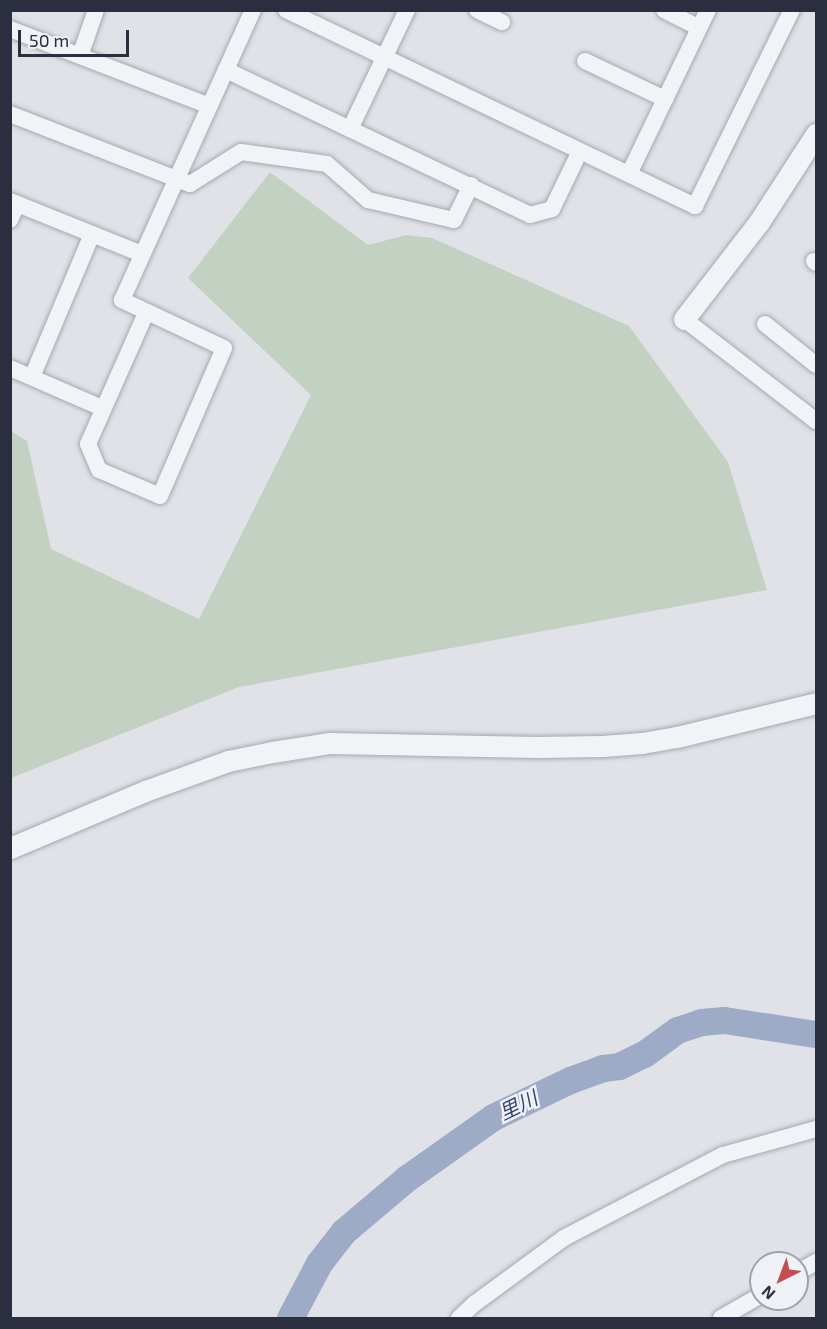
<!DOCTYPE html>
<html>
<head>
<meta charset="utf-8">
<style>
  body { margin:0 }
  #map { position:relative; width:827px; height:1329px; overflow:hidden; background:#e0e2e8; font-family:"Exo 2","Noto Sans JP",sans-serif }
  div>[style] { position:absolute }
  .green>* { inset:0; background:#c3d1c2 }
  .river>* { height:27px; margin:-13.5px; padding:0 13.5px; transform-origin:13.5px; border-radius:13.5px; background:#9dabc6 }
  .roads { filter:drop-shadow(0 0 2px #a6a8b2) drop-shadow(0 0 2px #a6a8b2) }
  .minor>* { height:16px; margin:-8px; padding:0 8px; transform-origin:8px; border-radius:8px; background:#f2f3f7 }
  .tertiary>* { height:21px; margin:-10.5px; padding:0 10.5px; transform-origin:10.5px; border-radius:10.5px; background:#f2f3f7 }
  span { translate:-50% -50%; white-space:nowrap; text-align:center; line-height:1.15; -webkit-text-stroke:5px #eff1f6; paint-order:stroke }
  .water-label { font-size:20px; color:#37486f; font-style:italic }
  .frame { position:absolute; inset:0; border:12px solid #2a2e3e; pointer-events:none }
  .north { position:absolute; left:749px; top:1251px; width:60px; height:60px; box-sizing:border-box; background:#eff1f6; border:2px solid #a0a3ac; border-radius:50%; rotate:222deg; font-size:16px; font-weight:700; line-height:24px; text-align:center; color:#2a2e3e }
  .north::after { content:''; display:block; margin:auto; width:21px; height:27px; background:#c54d4e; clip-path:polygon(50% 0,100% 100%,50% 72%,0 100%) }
  .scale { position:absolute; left:18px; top:30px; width:111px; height:27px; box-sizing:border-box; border:3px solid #2a2e3e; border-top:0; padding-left:8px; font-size:18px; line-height:21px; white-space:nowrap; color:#2a2e3e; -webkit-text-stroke:4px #eff1f6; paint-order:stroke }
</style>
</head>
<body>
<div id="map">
  <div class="green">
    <div style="clip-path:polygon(270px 172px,368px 245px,406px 235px,432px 238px,629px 326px,728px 462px,767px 590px,239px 687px,11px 778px,11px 431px,27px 441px,51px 549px,199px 619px,311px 395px,188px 278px)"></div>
  </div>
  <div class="river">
    <div style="left:290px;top:1318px;width:62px;rotate:-62.2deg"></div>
    <div style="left:319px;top:1263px;width:39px;rotate:-52deg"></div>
    <div style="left:343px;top:1232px;width:84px;rotate:-40.2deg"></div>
    <div style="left:407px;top:1178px;width:105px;rotate:-35.3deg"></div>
    <div style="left:493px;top:1117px;width:85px;rotate:-25.7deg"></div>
    <div style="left:570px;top:1080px;width:35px;rotate:-20deg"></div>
    <div style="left:603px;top:1068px;width:16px;rotate:-7deg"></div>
    <div style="left:619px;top:1066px;width:28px;rotate:-26deg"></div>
    <div style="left:644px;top:1054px;width:41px;rotate:-36deg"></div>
    <div style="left:677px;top:1030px;width:25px;rotate:-18deg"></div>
    <div style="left:701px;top:1022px;width:23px;rotate:-5deg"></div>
    <div style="left:724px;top:1020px;width:93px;rotate:8.7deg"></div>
  </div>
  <div class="roads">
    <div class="minor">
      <div style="left:286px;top:10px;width:454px;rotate:25.6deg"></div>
      <div style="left:695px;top:206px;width:219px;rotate:-63.7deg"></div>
      <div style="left:477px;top:10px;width:28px;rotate:26deg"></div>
      <div style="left:664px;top:10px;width:39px;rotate:27deg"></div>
      <div style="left:10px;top:29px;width:214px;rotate:21.1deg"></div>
      <div style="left:80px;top:56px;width:49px;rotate:-70.8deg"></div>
      <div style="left:585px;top:61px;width:89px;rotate:25.4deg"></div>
      <div style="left:226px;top:70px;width:337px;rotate:25.5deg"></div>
      <div style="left:530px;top:215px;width:23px;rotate:-15deg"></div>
      <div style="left:552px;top:209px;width:64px;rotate:-64.2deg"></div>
      <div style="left:10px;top:114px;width:193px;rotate:21.3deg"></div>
      <div style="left:190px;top:184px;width:60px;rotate:-32.1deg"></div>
      <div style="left:241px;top:152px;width:87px;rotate:7.9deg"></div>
      <div style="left:327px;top:164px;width:55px;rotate:41.3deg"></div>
      <div style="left:368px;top:200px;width:88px;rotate:13.1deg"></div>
      <div style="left:454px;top:220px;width:39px;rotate:-64deg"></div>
      <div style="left:350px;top:129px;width:132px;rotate:-64.4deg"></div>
      <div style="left:629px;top:174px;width:182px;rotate:-64.3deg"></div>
      <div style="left:10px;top:201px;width:142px;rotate:21.9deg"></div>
      <div style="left:10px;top:220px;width:17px;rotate:-66deg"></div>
      <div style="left:814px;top:261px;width:3px;rotate:45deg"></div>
      <div style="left:146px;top:313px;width:143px;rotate:113.9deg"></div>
      <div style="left:88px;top:444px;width:28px;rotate:67deg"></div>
      <div style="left:99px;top:470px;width:66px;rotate:23.1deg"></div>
      <div style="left:160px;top:496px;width:161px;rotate:-66.6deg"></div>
      <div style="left:224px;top:348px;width:113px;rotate:-154.8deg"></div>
      <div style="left:122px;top:300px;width:318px;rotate:-65.7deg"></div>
      <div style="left:684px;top:319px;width:167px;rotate:37.7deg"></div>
      <div style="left:765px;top:324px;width:65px;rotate:38.8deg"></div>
      <div style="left:10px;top:368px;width:100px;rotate:23.5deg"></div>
      <div style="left:32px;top:377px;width:155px;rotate:-67.2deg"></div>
      <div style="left:797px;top:1273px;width:22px;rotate:-30deg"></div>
      <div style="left:459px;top:1318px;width:21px;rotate:-43deg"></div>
      <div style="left:474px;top:1304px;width:112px;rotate:-36.3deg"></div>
      <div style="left:564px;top:1238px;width:179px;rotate:-27.6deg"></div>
      <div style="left:723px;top:1155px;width:97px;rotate:-15.6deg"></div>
      <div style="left:721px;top:1318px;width:46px;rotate:-29.9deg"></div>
    </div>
    <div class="tertiary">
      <div style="left:684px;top:319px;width:123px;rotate:-52.3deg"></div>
      <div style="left:759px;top:222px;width:105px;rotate:-57.1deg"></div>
      <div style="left:10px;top:848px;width:147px;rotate:-22.9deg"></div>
      <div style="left:145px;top:791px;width:88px;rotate:-19.9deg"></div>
      <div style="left:228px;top:761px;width:45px;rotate:-11.6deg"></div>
      <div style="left:272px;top:752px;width:59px;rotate:-8.8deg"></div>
      <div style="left:330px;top:743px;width:207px;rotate:1.1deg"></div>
      <div style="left:537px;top:747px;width:65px;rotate:-0.9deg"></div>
      <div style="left:602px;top:746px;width:40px;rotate:-4.3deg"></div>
      <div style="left:642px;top:743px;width:36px;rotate:-10deg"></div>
      <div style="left:677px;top:737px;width:143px;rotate:-13.7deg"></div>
    </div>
  </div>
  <div class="water-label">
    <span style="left:518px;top:1105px;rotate:-26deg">里川</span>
  </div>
  <div class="frame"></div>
  <div class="north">N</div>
  <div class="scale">50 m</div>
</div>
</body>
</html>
